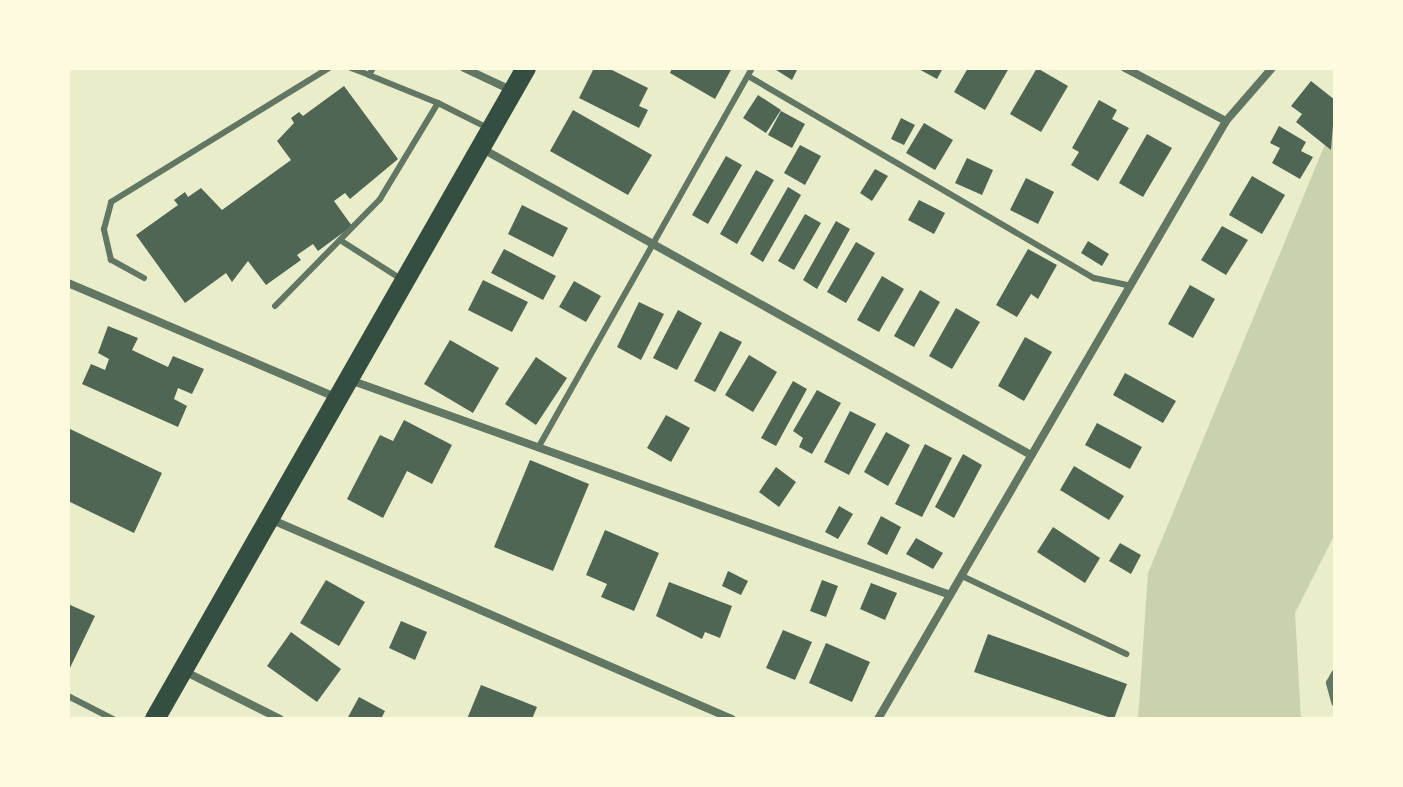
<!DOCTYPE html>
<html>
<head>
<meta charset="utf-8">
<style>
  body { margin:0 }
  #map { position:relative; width:1403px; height:787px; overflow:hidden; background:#e9edc9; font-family:Ubuntu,sans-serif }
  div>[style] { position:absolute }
  .green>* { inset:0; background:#cad2ad }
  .building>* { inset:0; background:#4f6655 }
  .service>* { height:6px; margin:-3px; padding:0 3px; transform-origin:3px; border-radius:3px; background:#617663 }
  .minor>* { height:8px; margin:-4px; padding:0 4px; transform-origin:4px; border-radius:4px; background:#617663 }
  .primary>* { height:20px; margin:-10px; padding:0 10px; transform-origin:10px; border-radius:10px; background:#344e41 }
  span { translate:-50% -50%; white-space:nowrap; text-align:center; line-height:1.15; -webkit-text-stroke:7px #fefae0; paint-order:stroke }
  .frame { position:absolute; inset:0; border:70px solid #fefae0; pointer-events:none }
</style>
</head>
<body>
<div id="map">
  <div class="green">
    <div style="clip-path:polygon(1335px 120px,1335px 534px,1295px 613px,1301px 719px,1138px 719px,1148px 573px)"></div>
  </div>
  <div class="building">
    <div style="clip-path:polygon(594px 68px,608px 68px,648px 88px,639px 106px,648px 110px,639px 128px,579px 98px)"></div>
    <div style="clip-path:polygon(672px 68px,732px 68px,715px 99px,670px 73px)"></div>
    <div style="clip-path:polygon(773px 68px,798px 68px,792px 80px)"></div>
    <div style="clip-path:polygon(917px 68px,943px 68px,937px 79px)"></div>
    <div style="clip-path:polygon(968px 68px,1009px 68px,985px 110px,954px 92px)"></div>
    <div style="clip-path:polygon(1037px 68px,1068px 86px,1041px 132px,1010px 114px)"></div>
    <div style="clip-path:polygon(1311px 81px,1335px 100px,1331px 150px,1296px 122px,1302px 114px,1291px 106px)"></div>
    <div style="clip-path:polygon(344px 86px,398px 159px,350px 199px,345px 193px,334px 201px,352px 226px,318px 251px,313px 244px,297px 255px,301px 260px,266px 285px,248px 261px,232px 282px,226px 273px,185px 303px,136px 235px,178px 205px,174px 200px,185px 192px,188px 197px,201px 188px,222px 210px,291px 160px,277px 141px,294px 123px,291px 118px,299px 112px,303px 116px)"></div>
    <div style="clip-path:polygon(758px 95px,781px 110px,766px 133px,743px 118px)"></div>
    <div style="clip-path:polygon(1099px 100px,1117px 110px,1112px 119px,1129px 128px,1098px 181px,1071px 165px,1079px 152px,1072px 148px)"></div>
    <div style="clip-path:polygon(573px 110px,652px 155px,628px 195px,550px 151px)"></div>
    <div style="clip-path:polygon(781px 111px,805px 124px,792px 148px,768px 135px)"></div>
    <div style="clip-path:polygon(901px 118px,915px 125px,904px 145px,891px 139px)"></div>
    <div style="clip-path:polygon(924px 123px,953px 140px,935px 170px,906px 153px)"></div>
    <div style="clip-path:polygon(1279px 126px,1306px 142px,1301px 151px,1313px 157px,1300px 179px,1272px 163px,1280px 148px,1270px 143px)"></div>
    <div style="clip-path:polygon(1147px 134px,1172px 148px,1143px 197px,1119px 183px)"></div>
    <div style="clip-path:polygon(800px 145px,821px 156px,805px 185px,784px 173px)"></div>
    <div style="clip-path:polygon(726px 156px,742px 165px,708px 224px,692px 215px)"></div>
    <div style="clip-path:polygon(967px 158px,993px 170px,982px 195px,955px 183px)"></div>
    <div style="clip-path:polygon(875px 169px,888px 176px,872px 201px,860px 193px)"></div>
    <div style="clip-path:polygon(756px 170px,774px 180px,737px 244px,720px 234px)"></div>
    <div style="clip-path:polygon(1252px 176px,1285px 195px,1262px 234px,1229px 215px)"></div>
    <div style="clip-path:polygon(1026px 178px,1054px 192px,1038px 224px,1010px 210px)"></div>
    <div style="clip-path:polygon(788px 187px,801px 195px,763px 262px,750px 254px)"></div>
    <div style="clip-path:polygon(919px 200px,945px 213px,934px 234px,908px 220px)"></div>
    <div style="clip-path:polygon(522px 205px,568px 228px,553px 257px,508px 234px)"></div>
    <div style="clip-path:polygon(805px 214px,821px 223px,794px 270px,778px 261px)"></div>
    <div style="clip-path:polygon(836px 221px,850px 229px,817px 289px,803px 280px)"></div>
    <div style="clip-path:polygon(1222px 226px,1248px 240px,1226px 275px,1201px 260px)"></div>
    <div style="clip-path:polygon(1088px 241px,1109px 254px,1102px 266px,1081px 253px)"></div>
    <div style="clip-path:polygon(856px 242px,875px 253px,846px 303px,827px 292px)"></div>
    <div style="clip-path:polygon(504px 249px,556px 276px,543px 300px,491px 273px)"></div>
    <div style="clip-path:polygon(1028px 249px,1057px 265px,1038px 299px,1031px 294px,1017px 317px,996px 305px)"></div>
    <div style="clip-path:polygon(882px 276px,904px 289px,879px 332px,857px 320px)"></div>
    <div style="clip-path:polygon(483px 280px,528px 302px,512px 332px,468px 310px)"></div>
    <div style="clip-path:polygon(574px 281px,601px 296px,586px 322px,559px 307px)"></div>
    <div style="clip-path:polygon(1190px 285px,1215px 299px,1193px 338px,1168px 324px)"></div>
    <div style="clip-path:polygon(920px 290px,940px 302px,914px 347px,894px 336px)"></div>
    <div style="clip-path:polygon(639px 302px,664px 314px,641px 360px,617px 347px)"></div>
    <div style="clip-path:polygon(956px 308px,980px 322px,952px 369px,929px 356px)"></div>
    <div style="clip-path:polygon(678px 310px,702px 323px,677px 370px,653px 358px)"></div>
    <div style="clip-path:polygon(108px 326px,138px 338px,132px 350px,168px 367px,173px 356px,204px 369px,192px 394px,178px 388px,174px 399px,187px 406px,178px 427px,82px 384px,91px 364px,105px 370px,109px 359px,98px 353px)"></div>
    <div style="clip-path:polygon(720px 331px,742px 342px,715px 392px,694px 381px)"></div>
    <div style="clip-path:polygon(1025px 337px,1052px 352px,1024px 401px,998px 386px)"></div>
    <div style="clip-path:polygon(450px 340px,499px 368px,473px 413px,424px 384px)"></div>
    <div style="clip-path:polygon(749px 355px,777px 372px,753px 412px,725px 395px)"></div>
    <div style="clip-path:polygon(536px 357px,567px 378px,536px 425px,505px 404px)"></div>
    <div style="clip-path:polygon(1125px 373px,1176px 401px,1163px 423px,1113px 395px)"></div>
    <div style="clip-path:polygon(793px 381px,807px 389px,776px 446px,761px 438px)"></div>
    <div style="clip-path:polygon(817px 390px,841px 403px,812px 454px,799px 447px,803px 438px,793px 431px)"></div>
    <div style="clip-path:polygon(850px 411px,876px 424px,849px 475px,824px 462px)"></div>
    <div style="clip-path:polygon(666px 415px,690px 428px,671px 462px,647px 448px)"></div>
    <div style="clip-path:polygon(404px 420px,452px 445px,432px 484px,407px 471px,383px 518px,347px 499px,380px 435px,393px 441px)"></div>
    <div style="clip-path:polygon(1097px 423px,1142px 447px,1130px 469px,1085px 445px)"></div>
    <div style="clip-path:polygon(68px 428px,162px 473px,134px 533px,68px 501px)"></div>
    <div style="clip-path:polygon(886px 432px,910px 445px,888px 486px,864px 472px)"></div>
    <div style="clip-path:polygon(925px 444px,952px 458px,922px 517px,895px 504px)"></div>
    <div style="clip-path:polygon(963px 454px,982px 465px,954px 518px,935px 507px)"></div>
    <div style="clip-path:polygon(530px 460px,589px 484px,553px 571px,494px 547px)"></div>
    <div style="clip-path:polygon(1074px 466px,1124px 496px,1109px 520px,1060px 490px)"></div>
    <div style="clip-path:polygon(776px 467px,796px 482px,779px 507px,759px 492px)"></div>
    <div style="clip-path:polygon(839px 506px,853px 514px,838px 539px,825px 532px)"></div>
    <div style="clip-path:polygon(881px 516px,901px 527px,887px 555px,867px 544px)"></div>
    <div style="clip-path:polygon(1053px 527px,1100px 558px,1085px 583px,1037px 552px)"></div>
    <div style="clip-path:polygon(605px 530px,659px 553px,634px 611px,601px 597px,607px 584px,586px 575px)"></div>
    <div style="clip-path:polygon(916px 538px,943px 553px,933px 569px,906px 554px)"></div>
    <div style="clip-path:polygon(1120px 543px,1141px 555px,1131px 574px,1109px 561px)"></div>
    <div style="clip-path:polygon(728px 571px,748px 581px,741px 595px,722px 586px)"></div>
    <div style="clip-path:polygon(326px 580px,365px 602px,339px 646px,300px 623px)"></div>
    <div style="clip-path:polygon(822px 580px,838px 586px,826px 617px,810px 611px)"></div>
    <div style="clip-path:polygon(669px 582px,732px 606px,720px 638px,705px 632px,702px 639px,656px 616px)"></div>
    <div style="clip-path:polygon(871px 583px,897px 593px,885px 620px,860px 609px)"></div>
    <div style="clip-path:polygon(68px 604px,95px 616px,68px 672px)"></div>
    <div style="clip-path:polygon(401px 621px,427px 632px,415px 660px,389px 648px)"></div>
    <div style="clip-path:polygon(783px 630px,812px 642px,795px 680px,766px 668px)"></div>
    <div style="clip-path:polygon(291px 632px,341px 669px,317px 702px,267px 666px)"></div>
    <div style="clip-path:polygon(988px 634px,1127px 684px,1114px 719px,974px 672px)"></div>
    <div style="clip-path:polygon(826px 643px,870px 662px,852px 702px,809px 683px)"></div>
    <div style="clip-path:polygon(481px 685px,537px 707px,532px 719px,467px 719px)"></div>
    <div style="clip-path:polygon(359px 697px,385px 711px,381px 719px,347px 719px)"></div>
  </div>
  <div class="service">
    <div style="left:351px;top:68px;width:19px;rotate:21deg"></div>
    <div style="left:369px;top:75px;width:8px;rotate:-60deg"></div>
    <div style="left:748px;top:76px;width:401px;rotate:30.3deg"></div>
    <div style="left:1094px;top:278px;width:35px;rotate:12deg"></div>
    <div style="left:438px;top:103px;width:56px;rotate:26.6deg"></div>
    <div style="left:340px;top:240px;width:72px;rotate:32.6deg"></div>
    <div style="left:144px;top:278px;width:38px;rotate:-151deg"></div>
    <div style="left:111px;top:260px;width:32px;rotate:-103deg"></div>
    <div style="left:104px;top:229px;width:28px;rotate:-75deg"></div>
    <div style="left:111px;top:202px;width:256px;rotate:-31.6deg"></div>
    <div style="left:275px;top:306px;width:150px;rotate:-45.5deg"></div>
    <div style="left:380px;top:199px;width:112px;rotate:-58.9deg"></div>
    <div style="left:438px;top:103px;width:74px;rotate:-157.9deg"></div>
    <div style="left:538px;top:448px;width:436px;rotate:-60.6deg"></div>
    <div style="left:962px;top:576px;width:182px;rotate:25.4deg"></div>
    <div style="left:68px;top:696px;width:51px;rotate:27.1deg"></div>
  </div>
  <div class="minor">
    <div style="left:464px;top:68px;width:54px;rotate:25.1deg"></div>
    <div style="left:1125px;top:68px;width:114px;rotate:27.7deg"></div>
    <div style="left:481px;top:148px;width:630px;rotate:29.17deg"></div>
    <div style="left:68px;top:283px;width:293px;rotate:23.1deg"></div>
    <div style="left:350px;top:380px;width:637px;rotate:19.71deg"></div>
    <div style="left:270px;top:519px;width:503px;rotate:23.41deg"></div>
    <div style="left:184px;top:671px;width:107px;rotate:26.6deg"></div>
    <div style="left:1335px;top:674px;width:10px;rotate:119deg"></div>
    <div style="left:1330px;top:683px;width:20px;rotate:75deg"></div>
    <div style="left:878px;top:719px;width:692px;rotate:-59.8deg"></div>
    <div style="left:1226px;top:121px;width:70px;rotate:-49deg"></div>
  </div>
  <div class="primary">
    <div style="left:155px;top:719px;width:749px;rotate:-60.32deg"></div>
  </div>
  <div class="frame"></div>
</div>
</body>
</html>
